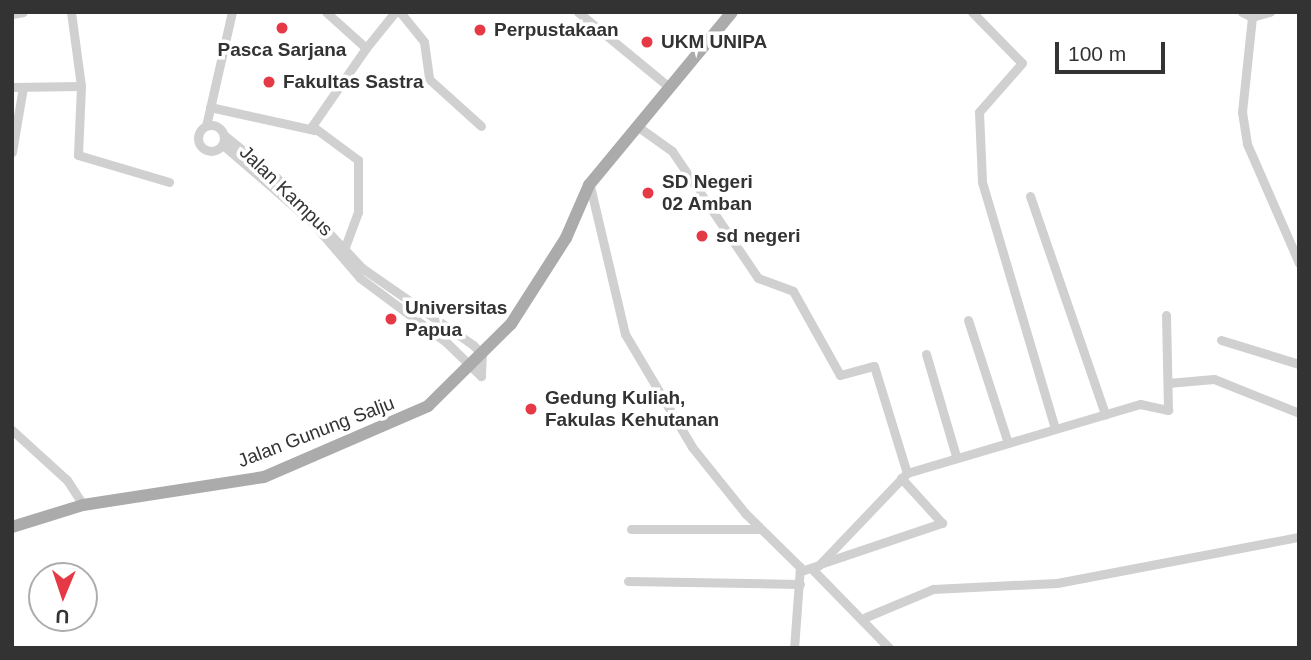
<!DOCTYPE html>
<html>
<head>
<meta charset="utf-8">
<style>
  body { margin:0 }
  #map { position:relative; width:1311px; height:660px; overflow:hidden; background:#fff; font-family:Helvetica,sans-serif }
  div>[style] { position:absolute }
  .minor>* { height:9px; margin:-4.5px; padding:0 4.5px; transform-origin:4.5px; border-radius:4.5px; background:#d0d0d0 }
  .minor>.ring { margin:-4.5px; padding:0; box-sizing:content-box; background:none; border:9px solid #d0d0d0; border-radius:50% }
  .major>* { height:12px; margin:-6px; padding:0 6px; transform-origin:6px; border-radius:6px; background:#ababab }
  .dots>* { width:19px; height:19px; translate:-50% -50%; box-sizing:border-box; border:4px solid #fff; border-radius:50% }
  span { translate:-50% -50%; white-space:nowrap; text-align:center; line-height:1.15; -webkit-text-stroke:7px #fff; paint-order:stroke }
  .poi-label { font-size:19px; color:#333; font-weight:700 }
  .left { translate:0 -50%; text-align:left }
  .street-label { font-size:19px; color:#333 }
  .frame { position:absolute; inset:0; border:14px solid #333; pointer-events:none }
  .north { position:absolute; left:28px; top:562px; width:70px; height:70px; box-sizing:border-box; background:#fff; border:2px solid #adadad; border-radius:50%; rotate:182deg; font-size:19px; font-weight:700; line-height:28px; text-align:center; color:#333 }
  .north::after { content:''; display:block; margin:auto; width:24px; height:32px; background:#e63946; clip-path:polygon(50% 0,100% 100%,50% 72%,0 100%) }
  .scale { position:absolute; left:1055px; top:42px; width:110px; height:32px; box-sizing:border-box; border:4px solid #333; border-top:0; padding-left:9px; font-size:21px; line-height:24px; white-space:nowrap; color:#333; -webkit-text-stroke:5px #fff; paint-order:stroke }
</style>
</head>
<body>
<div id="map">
  <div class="minor">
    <div style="left:71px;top:12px;width:75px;rotate:82.3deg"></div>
    <div style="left:81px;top:86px;width:69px;rotate:92.5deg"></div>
    <div style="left:78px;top:155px;width:95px;rotate:16.5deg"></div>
    <div style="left:326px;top:12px;width:54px;rotate:42deg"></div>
    <div style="left:366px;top:48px;width:46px;rotate:-51.1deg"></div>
    <div style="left:400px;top:12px;width:38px;rotate:51deg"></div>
    <div style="left:424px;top:42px;width:37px;rotate:82deg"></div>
    <div style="left:429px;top:79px;width:70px;rotate:42.1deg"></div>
    <div style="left:578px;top:12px;width:118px;rotate:39.5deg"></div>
    <div style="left:972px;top:12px;width:71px;rotate:45.6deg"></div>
    <div style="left:1022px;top:63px;width:65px;rotate:131.3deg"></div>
    <div style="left:979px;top:112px;width:70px;rotate:87.5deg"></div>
    <div style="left:982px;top:182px;width:257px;rotate:73.5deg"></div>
    <div style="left:1242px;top:12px;width:11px;rotate:27deg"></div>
    <div style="left:1252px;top:17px;width:96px;rotate:96deg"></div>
    <div style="left:1242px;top:112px;width:32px;rotate:81deg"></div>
    <div style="left:1247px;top:144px;width:130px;rotate:66.4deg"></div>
    <div style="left:12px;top:14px;width:11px;rotate:-10deg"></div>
    <div style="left:1252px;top:17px;width:19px;rotate:-16deg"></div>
    <div style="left:12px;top:87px;width:69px;rotate:-0.8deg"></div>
    <div style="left:210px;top:107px;width:107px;rotate:12.5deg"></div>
    <div class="ring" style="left:198px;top:125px;width:17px;height:17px"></div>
    <div style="left:206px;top:126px;width:117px;rotate:-77.2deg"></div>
    <div style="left:637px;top:126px;width:43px;rotate:35.5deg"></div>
    <div style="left:672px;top:151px;width:153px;rotate:55.9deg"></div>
    <div style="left:758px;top:278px;width:37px;rotate:20deg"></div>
    <div style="left:793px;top:291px;width:96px;rotate:60.8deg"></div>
    <div style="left:840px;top:375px;width:35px;rotate:-15deg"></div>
    <div style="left:874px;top:366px;width:112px;rotate:72.9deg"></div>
    <div style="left:224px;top:135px;width:68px;rotate:39.1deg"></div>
    <div style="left:277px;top:178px;width:124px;rotate:46.6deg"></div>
    <div style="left:362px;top:268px;width:135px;rotate:34.7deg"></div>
    <div style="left:473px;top:345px;width:13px;rotate:45deg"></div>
    <div style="left:482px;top:354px;width:22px;rotate:93deg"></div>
    <div style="left:223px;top:145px;width:118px;rotate:40.9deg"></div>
    <div style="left:312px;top:222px;width:74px;rotate:49.4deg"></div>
    <div style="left:360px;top:278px;width:107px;rotate:36.7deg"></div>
    <div style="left:446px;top:342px;width:49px;rotate:44.2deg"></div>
    <div style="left:12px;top:152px;width:66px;rotate:-80.4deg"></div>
    <div style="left:590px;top:186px;width:152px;rotate:76.7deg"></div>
    <div style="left:625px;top:334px;width:131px;rotate:59.3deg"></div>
    <div style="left:692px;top:447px;width:85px;rotate:51.2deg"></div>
    <div style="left:745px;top:513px;width:77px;rotate:44.5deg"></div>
    <div style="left:800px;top:567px;width:81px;rotate:94.2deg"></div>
    <div style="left:1030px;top:196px;width:231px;rotate:71deg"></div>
    <div style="left:342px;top:255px;width:46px;rotate:-69.6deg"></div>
    <div style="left:358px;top:212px;width:52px;rotate:-90deg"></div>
    <div style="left:358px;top:160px;width:57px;rotate:-143.5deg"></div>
    <div style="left:312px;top:126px;width:95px;rotate:-55.3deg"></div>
    <div style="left:968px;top:320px;width:126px;rotate:72deg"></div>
    <div style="left:1221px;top:340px;width:82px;rotate:17.1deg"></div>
    <div style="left:926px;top:354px;width:106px;rotate:73.6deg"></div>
    <div style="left:1168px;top:383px;width:46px;rotate:-5deg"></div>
    <div style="left:1214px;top:379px;width:92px;rotate:21.8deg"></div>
    <div style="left:12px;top:430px;width:74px;rotate:42.3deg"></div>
    <div style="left:67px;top:480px;width:30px;rotate:57deg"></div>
    <div style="left:631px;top:529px;width:129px"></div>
    <div style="left:820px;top:564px;width:129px;rotate:-18.6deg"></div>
    <div style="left:942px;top:523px;width:61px;rotate:-132.3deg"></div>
    <div style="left:813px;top:570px;width:109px;rotate:45.7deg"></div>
    <div style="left:801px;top:571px;width:19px;rotate:-18deg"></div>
    <div style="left:819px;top:565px;width:127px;rotate:-46.3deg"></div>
    <div style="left:907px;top:473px;width:243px;rotate:-16.5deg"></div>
    <div style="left:1140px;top:404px;width:29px;rotate:12deg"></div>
    <div style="left:1168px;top:410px;width:95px;rotate:-91.2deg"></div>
    <div style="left:628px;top:581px;width:172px;rotate:1deg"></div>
    <div style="left:866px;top:617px;width:73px;rotate:-22.7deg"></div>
    <div style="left:933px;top:589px;width:124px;rotate:-2.8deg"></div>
    <div style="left:1057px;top:583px;width:246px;rotate:-10.8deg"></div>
  </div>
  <div class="major">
    <div style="left:12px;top:527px;width:74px;rotate:-17.2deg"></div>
    <div style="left:83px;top:505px;width:183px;rotate:-8.8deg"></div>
    <div style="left:264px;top:477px;width:179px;rotate:-23.4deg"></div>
    <div style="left:428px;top:406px;width:117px;rotate:-44.7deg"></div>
    <div style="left:511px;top:324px;width:102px;rotate:-57.4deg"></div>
    <div style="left:566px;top:238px;width:58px;rotate:-66.5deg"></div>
    <div style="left:589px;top:185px;width:224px;rotate:-50.4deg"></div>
  </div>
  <div class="dots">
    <div style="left:282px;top:28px;background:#e63946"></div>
    <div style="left:480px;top:30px;background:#e63946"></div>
    <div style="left:647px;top:42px;background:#e63946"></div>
    <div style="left:269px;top:82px;background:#e63946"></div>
    <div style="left:648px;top:193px;background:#e63946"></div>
    <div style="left:702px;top:236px;background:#e63946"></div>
    <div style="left:391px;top:319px;background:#e63946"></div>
    <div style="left:531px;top:409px;background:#e63946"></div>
  </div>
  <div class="poi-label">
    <span class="left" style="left:494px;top:30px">Perpustakaan</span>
    <span class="left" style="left:661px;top:42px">UKM UNIPA</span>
    <span style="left:282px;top:50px">Pasca Sarjana</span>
    <span class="left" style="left:283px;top:82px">Fakultas Sastra</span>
    <span class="left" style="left:662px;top:193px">SD Negeri<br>02 Amban</span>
    <span class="left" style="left:716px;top:236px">sd negeri</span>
    <span class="left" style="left:405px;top:319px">Universitas<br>Papua</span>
    <span class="left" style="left:545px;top:409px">Gedung Kuliah,<br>Fakulas Kehutanan</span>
  </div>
  <div class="street-label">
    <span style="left:286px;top:191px;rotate:44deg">Jalan Kampus</span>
    <span style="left:316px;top:432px;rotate:-21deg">Jalan Gunung Salju</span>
  </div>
  <div class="frame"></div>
  <div class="north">U</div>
  <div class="scale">100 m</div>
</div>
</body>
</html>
